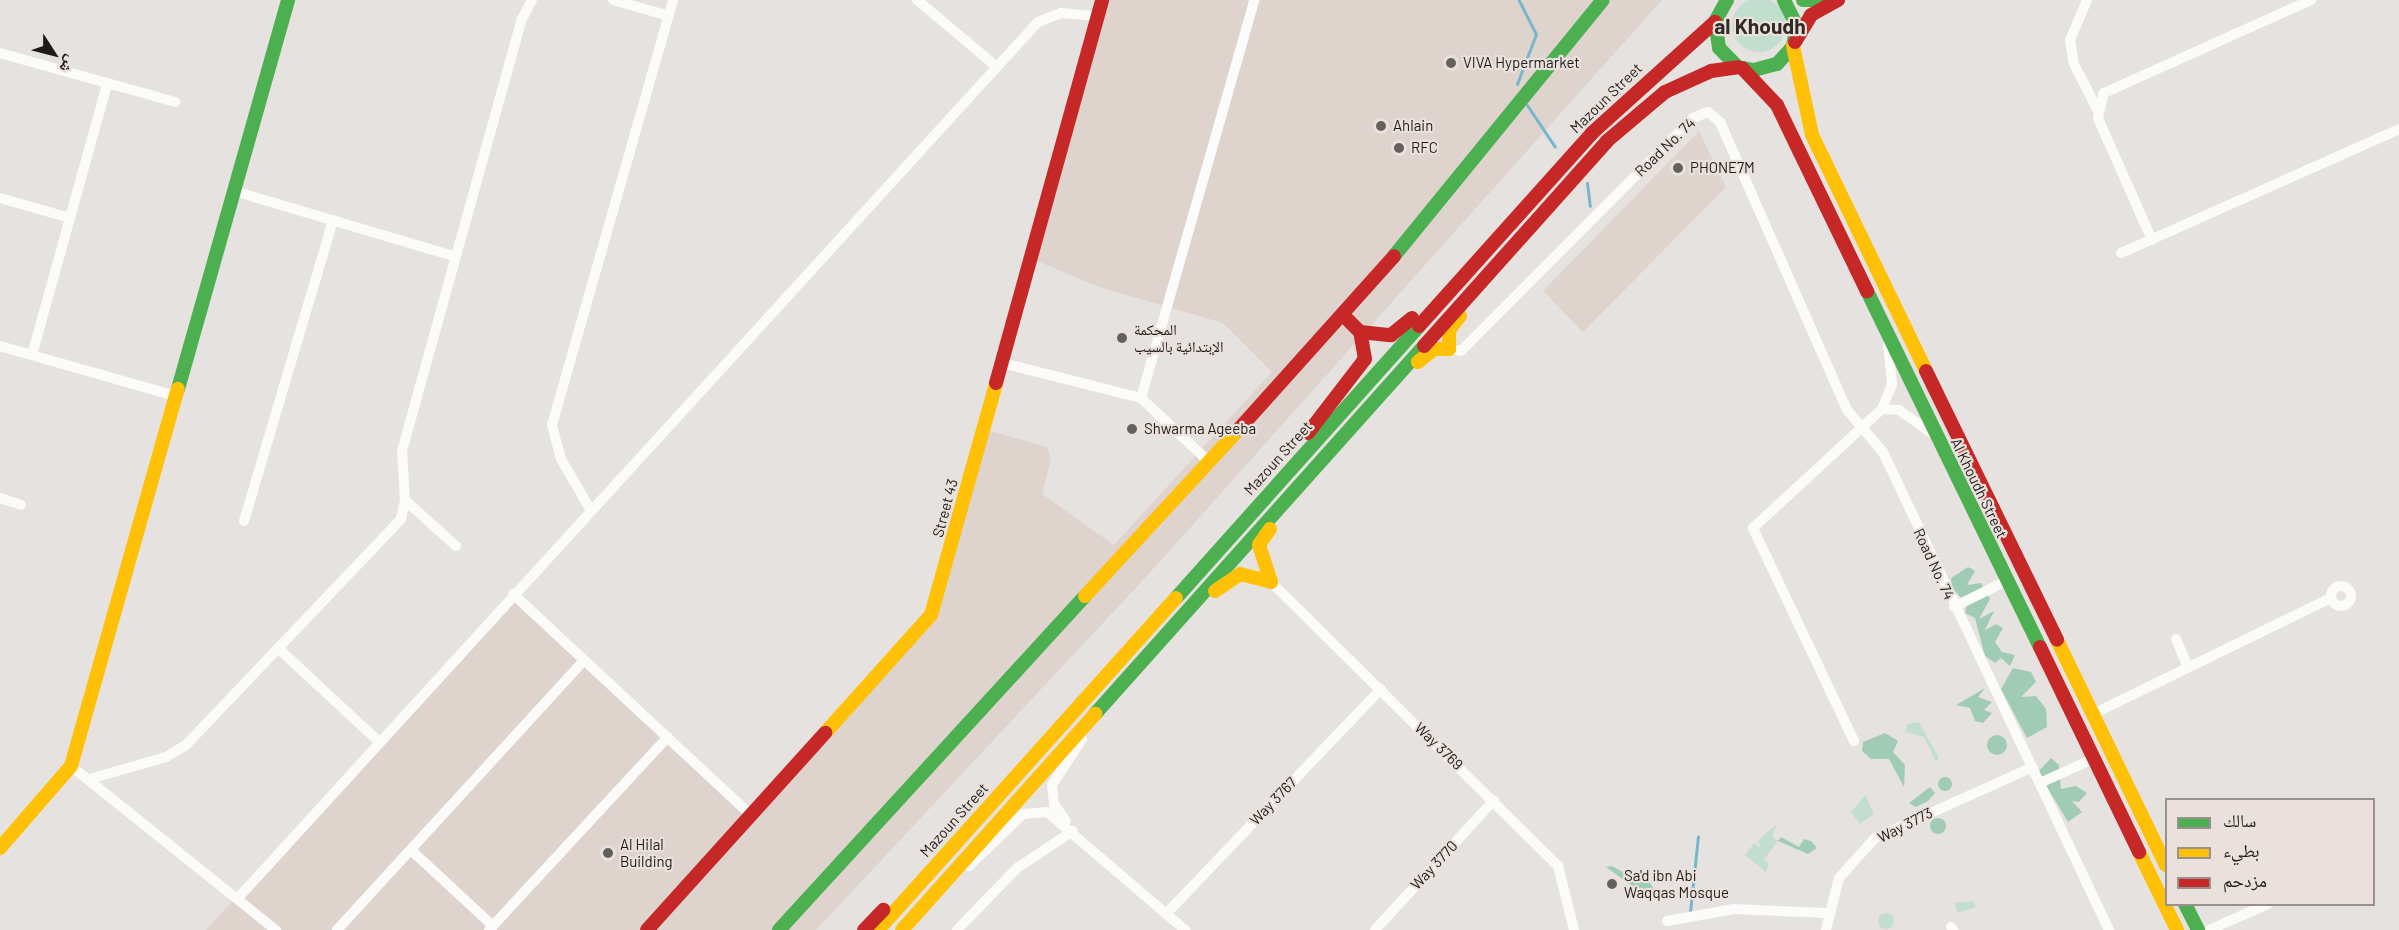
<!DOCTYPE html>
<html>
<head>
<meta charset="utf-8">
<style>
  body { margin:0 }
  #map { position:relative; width:2399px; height:930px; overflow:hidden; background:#e6e2e0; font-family:Barlow,"Noto Naskh Arabic",sans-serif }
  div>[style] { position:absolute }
  .built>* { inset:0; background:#ded3cd }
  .green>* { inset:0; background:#c2dece }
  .round { border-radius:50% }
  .forest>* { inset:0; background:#a0cbb5 }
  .stream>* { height:3px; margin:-1.5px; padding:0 1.5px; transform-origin:1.5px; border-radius:1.5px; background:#76b7cb }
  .street>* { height:10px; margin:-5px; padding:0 5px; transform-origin:5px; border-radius:5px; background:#fbfbfa }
  .street>.ring { margin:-5px; padding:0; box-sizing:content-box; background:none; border:10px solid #fbfbfa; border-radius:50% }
  .fast>* { height:14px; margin:-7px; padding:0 7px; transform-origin:7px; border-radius:7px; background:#4caf50 }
  .slow>* { height:14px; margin:-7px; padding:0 7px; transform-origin:7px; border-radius:7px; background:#ffc107 }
  .jam>* { height:14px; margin:-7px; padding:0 7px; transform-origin:7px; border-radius:7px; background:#c62828 }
  .dots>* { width:16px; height:16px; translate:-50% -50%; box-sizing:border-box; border:3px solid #eae1dc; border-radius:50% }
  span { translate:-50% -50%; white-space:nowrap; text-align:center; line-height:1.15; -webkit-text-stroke:4.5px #eae1dc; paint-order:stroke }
  .poi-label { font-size:15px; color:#1d1a18 }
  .left { translate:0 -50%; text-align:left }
  .street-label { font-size:15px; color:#1d1a18 }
  .district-label { font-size:21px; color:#312a26; font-weight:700 }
  .legend { position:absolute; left:2165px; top:798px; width:210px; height:108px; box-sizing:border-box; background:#eae1dc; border:2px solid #98918e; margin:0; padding:8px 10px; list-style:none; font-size:18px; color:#1d1a18 }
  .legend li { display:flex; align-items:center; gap:12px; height:30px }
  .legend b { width:30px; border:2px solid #98918e }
  .north { position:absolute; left:24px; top:24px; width:60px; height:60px; -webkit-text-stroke:4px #eae1dc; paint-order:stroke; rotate:126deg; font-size:16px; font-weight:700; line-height:24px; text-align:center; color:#1d1a18 }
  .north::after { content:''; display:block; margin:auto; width:21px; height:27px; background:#1d1a18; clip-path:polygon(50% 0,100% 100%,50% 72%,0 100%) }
</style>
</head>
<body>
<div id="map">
  <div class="built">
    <div style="clip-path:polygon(1102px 0,1662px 0,1146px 577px,816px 930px,206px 930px,513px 594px,751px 815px,935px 603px,990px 431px,1047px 447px,1051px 460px,1042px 494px,1114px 545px,1272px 372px,1223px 323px,1099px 287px,1030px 258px)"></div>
    <div style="clip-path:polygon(1699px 131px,1726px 187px,1583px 332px,1543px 291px)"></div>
  </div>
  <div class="green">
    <div class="round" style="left:1732px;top:-2px;width:54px;height:54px"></div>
    <div style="clip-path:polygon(1919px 722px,1939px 758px,1936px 762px,1924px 737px,1905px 732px,1908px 724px)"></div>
    <div style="clip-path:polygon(1865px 795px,1874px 814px,1860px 824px,1851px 812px)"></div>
    <div style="clip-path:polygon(1777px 824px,1772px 837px,1778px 841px,1764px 859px,1769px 863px,1766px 872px,1745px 855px,1754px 843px,1761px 848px,1758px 840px)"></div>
    <div style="clip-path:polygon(1973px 901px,1976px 907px,1958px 913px,1954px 903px)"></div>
    <div class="round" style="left:1878px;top:913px;width:16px;height:16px"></div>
  </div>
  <div class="forest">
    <div style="clip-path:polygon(1968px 567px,1975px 571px,1967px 585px,1981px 583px,1990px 599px,1979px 619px,1994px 611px,1985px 630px,1996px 624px,2003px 628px,1995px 642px,2002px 652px,2015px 655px,2010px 666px,2001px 658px,1995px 663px,1985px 656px,1975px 618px,1965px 613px,1967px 604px,1952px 588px,1951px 578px)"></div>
    <div style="clip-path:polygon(2013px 668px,2031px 672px,2036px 682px,2021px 697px,2036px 696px,2046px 709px,2047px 727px,2027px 738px,2001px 689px)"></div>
    <div style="clip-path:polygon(1985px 688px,1978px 697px,1992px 702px,1984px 710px,1992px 713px,1983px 723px,1975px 721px,1970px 708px,1956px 705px)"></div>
    <div style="clip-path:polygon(1885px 733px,1898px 741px,1893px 752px,1905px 765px,1904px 787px,1889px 759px,1871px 759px,1862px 751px,1863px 742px)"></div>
    <div class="round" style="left:1987px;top:735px;width:20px;height:20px"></div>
    <div style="clip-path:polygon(2051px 758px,2059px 765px,2061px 789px,2076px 786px,2087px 793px,2079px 802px,2072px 801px,2082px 812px,2068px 822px,2038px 772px)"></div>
    <div class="round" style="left:1938px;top:777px;width:14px;height:14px"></div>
    <div style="clip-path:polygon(1930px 787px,1935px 793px,1928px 801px,1916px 807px,1909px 803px)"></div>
    <div class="round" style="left:1930px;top:818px;width:16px;height:16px"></div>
    <div style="clip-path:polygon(1781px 837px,1799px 847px,1804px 839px,1811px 841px,1817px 848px,1808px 854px,1778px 841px)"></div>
    <div style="clip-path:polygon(1612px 866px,1628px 875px,1643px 873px,1654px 889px,1643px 894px,1606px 867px)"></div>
  </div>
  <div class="stream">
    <div style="left:1517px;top:84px;width:53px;rotate:-69.2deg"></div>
    <div style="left:1536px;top:34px;width:38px;rotate:-117deg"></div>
    <div style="left:1527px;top:105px;width:50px;rotate:56.3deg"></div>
    <div style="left:1587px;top:183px;width:23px;rotate:83deg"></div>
    <div style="left:1690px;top:912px;width:76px;rotate:-84deg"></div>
  </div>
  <div class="street">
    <div style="left:613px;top:0;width:58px;rotate:15.9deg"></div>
    <div style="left:917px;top:0;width:103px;rotate:39.9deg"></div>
    <div style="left:2087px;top:0;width:43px;rotate:113deg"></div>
    <div style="left:2070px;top:40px;width:24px;rotate:81deg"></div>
    <div style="left:2074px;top:64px;width:51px;rotate:62.9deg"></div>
    <div style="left:0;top:53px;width:182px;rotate:15.6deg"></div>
    <div style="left:234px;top:191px;width:229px;rotate:16.5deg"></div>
    <div style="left:0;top:198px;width:73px;rotate:15.9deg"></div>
    <div style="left:2152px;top:240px;width:133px;rotate:-113.9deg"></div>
    <div style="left:2098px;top:118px;width:26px;rotate:-77deg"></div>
    <div style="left:2104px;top:93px;width:227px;rotate:-24.2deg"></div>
    <div style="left:2121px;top:253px;width:304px;rotate:-24deg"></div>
    <div style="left:0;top:346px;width:182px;rotate:15.9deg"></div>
    <div style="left:1449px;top:349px;width:12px;rotate:9deg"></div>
    <div style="left:1461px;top:351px;width:329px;rotate:-45.1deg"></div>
    <div style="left:1693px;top:118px;width:16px;rotate:-22deg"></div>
    <div style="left:1708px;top:112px;width:16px;rotate:40deg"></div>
    <div style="left:1720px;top:122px;width:315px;rotate:66.2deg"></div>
    <div style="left:1847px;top:410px;width:55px;rotate:49.4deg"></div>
    <div style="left:1883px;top:452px;width:529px;rotate:64.7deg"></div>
    <div style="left:32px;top:355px;width:280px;rotate:-74.5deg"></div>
    <div style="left:1002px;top:363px;width:143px;rotate:14.1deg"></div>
    <div style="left:1141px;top:398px;width:89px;rotate:43.2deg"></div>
    <div style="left:1141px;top:398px;width:414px;rotate:-74.1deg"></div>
    <div style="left:1882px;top:409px;width:17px;rotate:3deg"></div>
    <div style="left:1899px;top:410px;width:42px;rotate:35.2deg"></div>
    <div style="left:0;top:498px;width:22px;rotate:18deg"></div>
    <div style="left:590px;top:509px;width:58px;rotate:-120.1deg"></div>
    <div style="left:561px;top:459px;width:35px;rotate:-105deg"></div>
    <div style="left:552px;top:425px;width:442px;rotate:-74.1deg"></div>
    <div style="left:244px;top:521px;width:314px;rotate:-73.5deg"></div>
    <div style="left:456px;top:546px;width:69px;rotate:-138deg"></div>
    <div style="left:405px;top:500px;width:49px;rotate:-93.5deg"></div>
    <div style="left:402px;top:451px;width:448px;rotate:-74.5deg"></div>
    <div style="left:522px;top:19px;width:21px;rotate:-62deg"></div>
    <div style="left:1271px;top:582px;width:404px;rotate:44.7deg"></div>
    <div style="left:1558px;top:866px;width:66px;rotate:76deg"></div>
    <div class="ring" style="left:2331px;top:586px;width:10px;height:10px"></div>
    <div style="left:513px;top:594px;width:325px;rotate:42.9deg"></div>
    <div style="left:1954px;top:607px;width:58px;rotate:-26.6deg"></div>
    <div style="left:2176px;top:639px;width:28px;rotate:67deg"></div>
    <div style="left:278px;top:648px;width:138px;rotate:42.9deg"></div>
    <div style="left:2093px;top:714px;width:265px;rotate:-26deg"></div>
    <div style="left:1854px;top:741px;width:236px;rotate:-115.4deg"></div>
    <div style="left:1753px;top:528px;width:176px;rotate:-42.7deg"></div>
    <div style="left:1882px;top:409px;width:27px;rotate:-68deg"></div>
    <div style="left:1892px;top:384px;width:41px;rotate:-95.6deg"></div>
    <div style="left:71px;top:766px;width:263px;rotate:38.7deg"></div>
    <div style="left:93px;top:778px;width:76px;rotate:-16deg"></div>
    <div style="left:166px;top:757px;width:23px;rotate:-31deg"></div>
    <div style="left:186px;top:745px;width:312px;rotate:-46.4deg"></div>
    <div style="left:401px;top:519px;width:19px;rotate:-78deg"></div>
    <div style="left:2040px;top:783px;width:58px;rotate:-24.4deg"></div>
    <div style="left:1066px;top:821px;width:21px;rotate:-125deg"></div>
    <div style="left:1054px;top:804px;width:19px;rotate:-96deg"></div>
    <div style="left:1052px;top:785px;width:55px;rotate:-56.9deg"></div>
    <div style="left:411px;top:850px;width:112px;rotate:42.8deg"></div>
    <div style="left:969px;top:866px;width:75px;rotate:-43.9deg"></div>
    <div style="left:1023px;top:814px;width:24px;rotate:-5deg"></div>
    <div style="left:1047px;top:812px;width:182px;rotate:40.5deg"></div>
    <div style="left:239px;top:897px;width:1185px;rotate:-47.6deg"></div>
    <div style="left:1038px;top:22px;width:25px;rotate:-21deg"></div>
    <div style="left:1061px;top:13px;width:36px;rotate:5deg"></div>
    <div style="left:1166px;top:914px;width:311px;rotate:-46.3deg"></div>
    <div style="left:1667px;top:921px;width:68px;rotate:-10.2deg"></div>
    <div style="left:1734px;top:909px;width:93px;rotate:2.5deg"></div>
    <div style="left:1951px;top:927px;width:4px;rotate:56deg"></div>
    <div style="left:337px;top:930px;width:366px;rotate:-47.5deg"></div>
    <div style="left:489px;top:930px;width:263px;rotate:-47.2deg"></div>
    <div style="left:957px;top:930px;width:86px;rotate:-45.9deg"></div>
    <div style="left:1017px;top:868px;width:67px;rotate:-33.5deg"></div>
    <div style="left:1375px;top:930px;width:176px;rotate:-47.5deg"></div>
    <div style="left:1826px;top:930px;width:54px;rotate:-76deg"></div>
    <div style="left:1839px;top:878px;width:54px;rotate:-48deg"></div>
    <div style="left:1875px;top:838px;width:173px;rotate:-24.2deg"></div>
    <div style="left:2209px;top:930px;width:64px;rotate:-23.8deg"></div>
  </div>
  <div class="fast">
    <div style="left:1727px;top:0;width:25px;rotate:119deg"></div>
    <div style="left:1715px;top:22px;width:26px;rotate:81deg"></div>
    <div style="left:1719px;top:48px;width:27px;rotate:45deg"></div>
    <div style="left:1738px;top:67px;width:16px;rotate:11deg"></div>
    <div style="left:1754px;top:70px;width:24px;rotate:-15deg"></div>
    <div style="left:1777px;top:64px;width:24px;rotate:-48deg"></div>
    <div style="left:1793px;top:46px;width:20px;rotate:-79deg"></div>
    <div style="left:1797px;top:26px;width:29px;rotate:-117deg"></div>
    <div style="left:1803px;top:0;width:26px"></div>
    <div style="left:1394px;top:256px;width:330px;rotate:-50.8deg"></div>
    <div style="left:1867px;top:291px;width:396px;rotate:64.1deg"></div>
    <div style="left:178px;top:389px;width:404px;rotate:-74.2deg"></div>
    <div style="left:1176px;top:598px;width:365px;rotate:-48.2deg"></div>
    <div style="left:1095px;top:714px;width:494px;rotate:-48.2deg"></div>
    <div style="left:2185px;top:904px;width:29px;rotate:63deg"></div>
    <div style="left:779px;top:930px;width:453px;rotate:-47.5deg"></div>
  </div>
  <div class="slow">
    <div style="left:1793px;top:46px;width:91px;rotate:77.9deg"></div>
    <div style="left:1812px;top:135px;width:262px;rotate:64.2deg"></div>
    <div style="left:1418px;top:362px;width:21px;rotate:-39deg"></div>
    <div style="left:1434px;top:349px;width:15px"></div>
    <div style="left:1449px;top:349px;width:19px;rotate:-90deg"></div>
    <div style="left:1449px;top:330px;width:18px;rotate:-52deg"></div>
    <div style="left:1270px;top:529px;width:19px;rotate:125deg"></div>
    <div style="left:1259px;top:545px;width:39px;rotate:72deg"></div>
    <div style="left:1215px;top:591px;width:30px;rotate:-34deg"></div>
    <div style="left:1240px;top:574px;width:32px;rotate:14deg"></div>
    <div style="left:1085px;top:596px;width:227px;rotate:-47.3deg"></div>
    <div style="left:2057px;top:640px;width:250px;rotate:64.2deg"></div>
    <div style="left:825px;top:733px;width:159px;rotate:-48.1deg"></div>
    <div style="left:931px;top:615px;width:241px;rotate:-74.3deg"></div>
    <div style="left:0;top:848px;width:108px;rotate:-49.1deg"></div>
    <div style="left:71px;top:766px;width:392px;rotate:-74.2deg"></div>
    <div style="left:2139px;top:852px;width:87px;rotate:64deg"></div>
    <div style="left:878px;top:930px;width:446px;rotate:-48.1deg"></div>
    <div style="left:902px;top:930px;width:290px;rotate:-48.2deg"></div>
  </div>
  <div class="jam">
    <div style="left:1795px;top:42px;width:31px;rotate:-59deg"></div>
    <div style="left:1811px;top:15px;width:31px;rotate:-29deg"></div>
    <div style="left:1742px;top:68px;width:51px;rotate:46.6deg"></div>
    <div style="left:1777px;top:105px;width:207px;rotate:64.2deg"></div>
    <div style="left:1419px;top:326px;width:259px;rotate:-48.1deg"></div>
    <div style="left:1592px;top:133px;width:166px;rotate:-42.1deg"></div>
    <div style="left:1360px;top:332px;width:31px;rotate:6deg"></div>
    <div style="left:1391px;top:335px;width:27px;rotate:-39deg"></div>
    <div style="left:1424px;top:346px;width:275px;rotate:-48.2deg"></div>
    <div style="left:1607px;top:141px;width:76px;rotate:-40.2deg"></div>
    <div style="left:1665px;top:92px;width:51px;rotate:-24.5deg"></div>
    <div style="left:1711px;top:71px;width:27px;rotate:-8deg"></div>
    <div style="left:1926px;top:371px;width:299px;rotate:64deg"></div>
    <div style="left:996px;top:383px;width:397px;rotate:-74.5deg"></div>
    <div style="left:1239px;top:429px;width:232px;rotate:-48.1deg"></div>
    <div style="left:1308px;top:433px;width:93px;rotate:-52.4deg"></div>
    <div style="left:1365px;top:359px;width:27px;rotate:-100deg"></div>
    <div style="left:1360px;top:332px;width:24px;rotate:-135deg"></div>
    <div style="left:2040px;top:647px;width:228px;rotate:64.2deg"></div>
    <div style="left:647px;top:930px;width:266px;rotate:-47.9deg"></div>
    <div style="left:864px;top:930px;width:28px;rotate:-46deg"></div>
  </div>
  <div class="dots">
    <div style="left:1451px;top:63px;background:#63605e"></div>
    <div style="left:1381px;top:126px;background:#63605e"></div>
    <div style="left:1399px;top:148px;background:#63605e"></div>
    <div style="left:1678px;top:168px;background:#63605e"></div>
    <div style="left:1122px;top:338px;background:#63605e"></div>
    <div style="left:1132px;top:429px;background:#63605e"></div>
    <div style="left:608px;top:853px;background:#63605e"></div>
    <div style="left:1612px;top:884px;background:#63605e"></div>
  </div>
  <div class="poi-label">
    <span class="left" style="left:1463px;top:63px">VIVA Hypermarket</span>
    <span class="left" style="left:1393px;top:126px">Ahlain</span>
    <span class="left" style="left:1411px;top:148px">RFC</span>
    <span class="left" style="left:1690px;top:168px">PHONE7M</span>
    <span class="left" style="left:1134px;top:338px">المحكمة<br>الإبتدائية بالسيب</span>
    <span class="left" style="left:1144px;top:429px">Shwarma Ageeba</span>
    <span class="left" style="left:620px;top:853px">Al Hilal<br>Building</span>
    <span class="left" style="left:1624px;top:884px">Sa'd ibn Abi<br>Waqqas Mosque</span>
  </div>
  <div class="street-label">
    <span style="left:1606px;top:98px;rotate:-44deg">Mazoun Street</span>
    <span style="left:1665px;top:147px;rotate:-44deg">Road No. 74</span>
    <span style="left:1278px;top:458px;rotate:-48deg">Mazoun Street</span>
    <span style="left:1979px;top:488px;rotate:64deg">Al Khoudh Street</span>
    <span style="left:945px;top:508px;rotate:-75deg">Street 43</span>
    <span style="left:1934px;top:564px;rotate:65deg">Road No. 74</span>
    <span style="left:1439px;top:746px;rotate:44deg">Way 3769</span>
    <span style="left:1273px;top:801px;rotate:-46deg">Way 3767</span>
    <span style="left:954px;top:820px;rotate:-48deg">Mazoun Street</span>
    <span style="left:1905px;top:825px;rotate:-27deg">Way 3773</span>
    <span style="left:1434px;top:865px;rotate:-47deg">Way 3770</span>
  </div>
  <div class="district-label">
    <span style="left:1760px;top:26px">al Khoudh</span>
  </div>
  <ul class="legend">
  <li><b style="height:8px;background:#4caf50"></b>سالك</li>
  <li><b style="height:8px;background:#ffc107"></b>بطيء</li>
  <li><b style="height:8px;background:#c62828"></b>مزدحم</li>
  </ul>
  <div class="north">ش</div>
</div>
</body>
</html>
